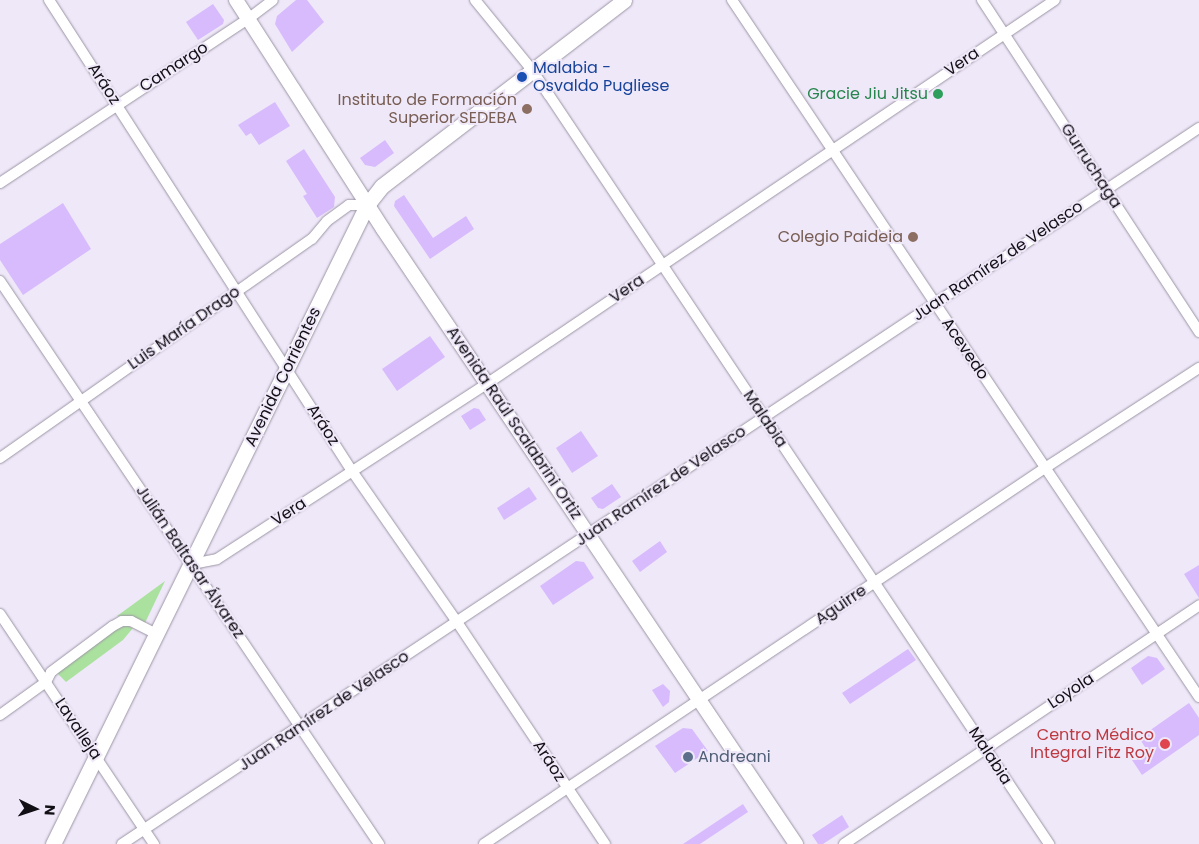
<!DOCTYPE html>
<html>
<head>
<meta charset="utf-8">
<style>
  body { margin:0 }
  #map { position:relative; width:1199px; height:844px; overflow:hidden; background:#efe8f9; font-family:Poppins,sans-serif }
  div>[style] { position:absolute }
  .green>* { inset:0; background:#abe19f }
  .building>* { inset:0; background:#d7bbfd }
  .roads { filter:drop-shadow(0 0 1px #9b95a4) drop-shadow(0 0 1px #9b95a4) }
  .street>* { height:10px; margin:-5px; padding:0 5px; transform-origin:5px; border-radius:5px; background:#fff }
  .secondary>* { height:14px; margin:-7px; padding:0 7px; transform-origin:7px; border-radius:7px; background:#fff }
  .primary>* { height:15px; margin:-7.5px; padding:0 7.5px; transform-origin:7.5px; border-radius:7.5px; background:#fff }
  .dots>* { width:14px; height:14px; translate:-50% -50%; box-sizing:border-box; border:2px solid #efe8f9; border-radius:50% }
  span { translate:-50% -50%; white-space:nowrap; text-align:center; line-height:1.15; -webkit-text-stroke:4px #efe8f9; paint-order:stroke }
  .street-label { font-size:16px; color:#120f15 }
  .transit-label { font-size:16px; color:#164399 }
  .left { translate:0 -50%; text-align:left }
  .leisure-label { font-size:16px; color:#27864d }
  .right { translate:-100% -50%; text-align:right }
  .education-label { font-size:16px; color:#785e54 }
  .health-label { font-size:16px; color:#be3a42 }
  .service-label { font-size:16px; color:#4e5e75 }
  .north { position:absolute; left:10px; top:784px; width:50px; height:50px; -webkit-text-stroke:4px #efe8f9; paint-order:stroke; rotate:94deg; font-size:14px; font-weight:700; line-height:20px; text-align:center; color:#120f15 }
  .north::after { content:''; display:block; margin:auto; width:18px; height:22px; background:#120f15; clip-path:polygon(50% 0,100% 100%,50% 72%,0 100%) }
</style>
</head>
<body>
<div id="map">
  <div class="green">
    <div style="clip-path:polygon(165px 581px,145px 623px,134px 618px,117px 616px)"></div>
    <div style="clip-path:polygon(127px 626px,133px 628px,123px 640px,66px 682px,56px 672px,118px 627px)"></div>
  </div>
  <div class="building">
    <div style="clip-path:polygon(296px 0,307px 0,324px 22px,292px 52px,275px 24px,277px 16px)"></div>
    <div style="clip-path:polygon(213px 4px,224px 20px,223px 24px,198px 40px,186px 22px)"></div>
    <div style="clip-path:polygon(275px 102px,290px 126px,259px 145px,251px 133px,246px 136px,238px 125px)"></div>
    <div style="clip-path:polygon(385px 140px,394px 153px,375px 167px,365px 165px,360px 158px)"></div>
    <div style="clip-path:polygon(304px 149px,335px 197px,334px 207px,317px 218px,303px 196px,307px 194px,286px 161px)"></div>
    <div style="clip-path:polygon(404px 195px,433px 238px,466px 216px,474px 229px,430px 259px,394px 206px,395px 201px)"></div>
    <div style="clip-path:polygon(63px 203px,91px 249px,23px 295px,0 260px,0 244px)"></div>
    <div style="clip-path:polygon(430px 336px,445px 357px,397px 391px,382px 369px)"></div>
    <div style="clip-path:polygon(474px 408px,479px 409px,486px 420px,470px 430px,461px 416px)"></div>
    <div style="clip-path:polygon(581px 431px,598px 456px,572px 473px,556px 448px)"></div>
    <div style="clip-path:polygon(612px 484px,621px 497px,603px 509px,598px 508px,591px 498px)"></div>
    <div style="clip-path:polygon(529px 487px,537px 499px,504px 520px,497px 508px)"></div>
    <div style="clip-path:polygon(660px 541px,667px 552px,640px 572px,632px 561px)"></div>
    <div style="clip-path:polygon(576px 561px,584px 562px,594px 578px,553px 605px,540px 586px)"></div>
    <div style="clip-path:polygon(1199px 565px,1199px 598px,1184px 574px)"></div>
    <div style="clip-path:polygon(908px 649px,916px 660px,850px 704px,842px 693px)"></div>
    <div style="clip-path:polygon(1148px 656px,1157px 658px,1165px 669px,1142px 685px,1131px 668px)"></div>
    <div style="clip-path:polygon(663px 684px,670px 691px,669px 702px,663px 707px,652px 690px)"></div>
    <div style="clip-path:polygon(1189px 703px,1199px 718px,1199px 735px,1142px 775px,1132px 760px,1147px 750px,1139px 738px)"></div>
    <div style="clip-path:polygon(683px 728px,692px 729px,708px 751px,675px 773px,655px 746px)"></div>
    <div style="clip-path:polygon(743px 804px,748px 812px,700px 844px,683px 844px)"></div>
    <div style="clip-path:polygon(842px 815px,849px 827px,823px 844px,818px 844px,812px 835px)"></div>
  </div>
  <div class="roads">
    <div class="street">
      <div style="left:49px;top:0;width:560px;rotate:57.25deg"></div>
      <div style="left:352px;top:471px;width:184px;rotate:55.2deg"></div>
      <div style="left:457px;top:622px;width:267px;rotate:56.3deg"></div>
      <div style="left:475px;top:0;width:90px;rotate:50.8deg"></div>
      <div style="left:532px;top:70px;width:30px;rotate:56deg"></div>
      <div style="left:549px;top:95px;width:901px;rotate:56.27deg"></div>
      <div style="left:732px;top:0;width:839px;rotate:56.18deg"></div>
      <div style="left:982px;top:0;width:397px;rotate:56.8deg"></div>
      <div style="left:0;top:183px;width:297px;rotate:-33.5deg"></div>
      <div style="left:248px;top:19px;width:31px;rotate:-37deg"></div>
      <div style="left:0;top:281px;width:679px;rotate:56.05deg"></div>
      <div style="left:0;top:458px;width:381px;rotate:-35.1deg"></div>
      <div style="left:312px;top:239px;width:23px;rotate:-50deg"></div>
      <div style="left:327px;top:221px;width:27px;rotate:-36deg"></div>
      <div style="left:349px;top:205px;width:18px"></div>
      <div style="left:192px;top:564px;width:25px;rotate:-11deg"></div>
      <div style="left:217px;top:559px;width:323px;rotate:-33deg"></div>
      <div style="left:488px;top:383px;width:684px;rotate:-34.04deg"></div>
      <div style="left:0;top:614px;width:277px;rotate:56.2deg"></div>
      <div style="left:0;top:715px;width:57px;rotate:-35.7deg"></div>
      <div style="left:46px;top:682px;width:11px;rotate:-63deg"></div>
      <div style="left:51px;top:672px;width:77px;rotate:-36.6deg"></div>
      <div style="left:113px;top:626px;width:10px;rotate:-29deg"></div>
      <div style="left:122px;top:621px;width:9px"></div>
      <div style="left:131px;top:621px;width:29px;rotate:27deg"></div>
      <div style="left:122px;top:844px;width:1293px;rotate:-33.62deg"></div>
      <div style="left:484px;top:844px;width:675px;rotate:-33.83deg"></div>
      <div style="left:1045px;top:468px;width:184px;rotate:-33deg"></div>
      <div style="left:844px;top:844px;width:428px;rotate:-33.9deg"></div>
    </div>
    <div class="secondary">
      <div style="left:236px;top:0;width:272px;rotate:57.3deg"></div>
      <div style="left:383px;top:229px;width:741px;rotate:56.12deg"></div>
    </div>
    <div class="primary">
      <div style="left:53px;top:844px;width:712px;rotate:-63.83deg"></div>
      <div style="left:367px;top:205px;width:24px;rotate:-52deg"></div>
      <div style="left:382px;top:186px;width:305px;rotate:-37.5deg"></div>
    </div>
  </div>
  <div class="dots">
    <div style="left:522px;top:77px;background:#1a4fb4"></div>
    <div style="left:938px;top:94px;background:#2e9e5b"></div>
    <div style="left:527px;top:109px;background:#8d6e63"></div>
    <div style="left:913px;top:237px;background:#8d6e63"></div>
    <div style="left:1165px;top:744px;background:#e0444e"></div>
    <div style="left:688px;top:757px;background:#5c6f8a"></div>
  </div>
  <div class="street-label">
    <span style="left:962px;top:62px;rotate:-34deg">Vera</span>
    <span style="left:174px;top:67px;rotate:-33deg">Camargo</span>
    <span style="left:104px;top:84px;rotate:57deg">Aráoz</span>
    <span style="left:1091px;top:166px;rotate:57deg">Gurruchaga</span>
    <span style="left:998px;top:261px;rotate:-34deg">Juan Ramírez de Velasco</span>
    <span style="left:627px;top:289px;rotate:-34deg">Vera</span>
    <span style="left:184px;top:328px;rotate:-35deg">Luis María Drago</span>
    <span style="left:965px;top:349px;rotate:56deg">Acevedo</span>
    <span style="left:283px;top:377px;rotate:-64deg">Avenida Corrientes</span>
    <span style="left:765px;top:419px;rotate:56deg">Malabia</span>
    <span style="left:514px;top:423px;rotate:56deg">Avenida Raúl Scalabrini Ortiz</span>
    <span style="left:323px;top:425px;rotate:57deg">Aráoz</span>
    <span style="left:661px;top:486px;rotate:-34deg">Juan Ramírez de Velasco</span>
    <span style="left:289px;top:512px;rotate:-33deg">Vera</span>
    <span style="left:190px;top:562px;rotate:56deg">Julián Baltasar Álvarez</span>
    <span style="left:841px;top:605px;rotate:-34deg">Aguirre</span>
    <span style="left:1071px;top:691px;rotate:-33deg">Loyola</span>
    <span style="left:324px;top:711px;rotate:-34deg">Juan Ramírez de Velasco</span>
    <span style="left:78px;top:729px;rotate:56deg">Lavalleja</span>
    <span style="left:990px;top:756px;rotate:57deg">Malabia</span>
    <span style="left:549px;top:761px;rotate:57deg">Aráoz</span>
  </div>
  <div class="transit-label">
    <span class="left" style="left:533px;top:77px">Malabia -<br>Osvaldo Pugliese</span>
  </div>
  <div class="leisure-label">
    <span class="right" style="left:928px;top:94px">Gracie Jiu Jitsu</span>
  </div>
  <div class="education-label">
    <span class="right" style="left:517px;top:109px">Instituto de Formación<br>Superior SEDEBA</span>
    <span class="right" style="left:903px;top:237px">Colegio Paideia</span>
  </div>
  <div class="health-label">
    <span class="right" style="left:1154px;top:744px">Centro Médico<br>Integral Fitz Roy</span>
  </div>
  <div class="service-label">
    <span class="left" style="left:698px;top:757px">Andreani</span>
  </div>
  <div class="north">N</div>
</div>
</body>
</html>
